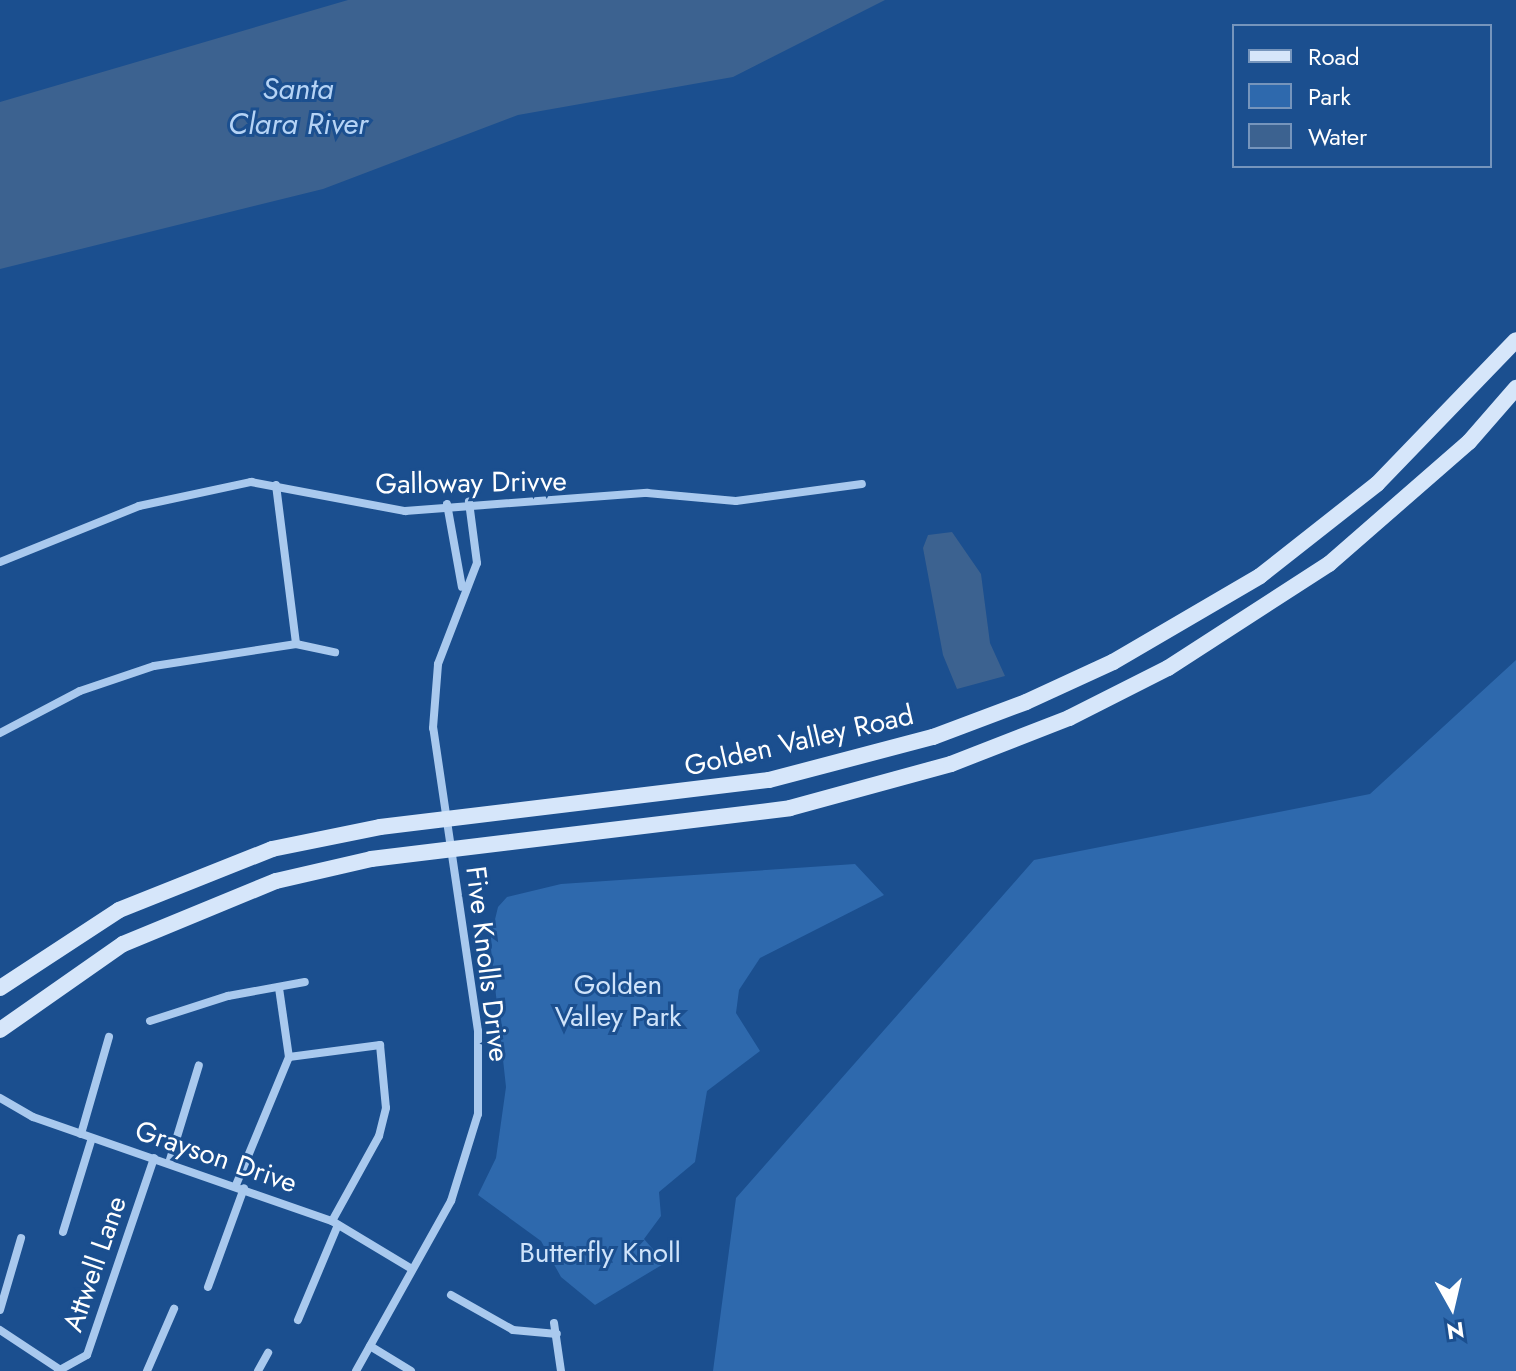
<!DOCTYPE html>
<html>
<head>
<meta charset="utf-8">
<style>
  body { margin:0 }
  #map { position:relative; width:1516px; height:1371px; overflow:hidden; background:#1b4f8f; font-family:Jost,sans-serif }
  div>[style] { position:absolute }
  .green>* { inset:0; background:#2e69ad }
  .water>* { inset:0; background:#3c6290 }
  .street>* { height:8px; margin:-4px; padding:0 4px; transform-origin:4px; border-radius:4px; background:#a9c9ee }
  .secondary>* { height:16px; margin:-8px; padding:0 8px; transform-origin:8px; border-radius:8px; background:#d6e6fa }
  span { translate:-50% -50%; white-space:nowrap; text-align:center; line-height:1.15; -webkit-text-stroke:6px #1b4f8f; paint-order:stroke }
  .street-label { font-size:28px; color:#fff }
  .park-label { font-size:28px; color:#cfe3fa }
  .water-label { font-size:30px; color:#b5d3f5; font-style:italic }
  .legend { position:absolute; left:1232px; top:24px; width:260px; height:144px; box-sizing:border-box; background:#1b4f8f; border:2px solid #7695bc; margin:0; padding:10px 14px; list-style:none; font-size:24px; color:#fff }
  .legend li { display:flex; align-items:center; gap:16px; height:40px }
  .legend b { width:40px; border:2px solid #7695bc }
  .north { position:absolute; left:1412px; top:1267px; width:80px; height:80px; -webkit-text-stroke:6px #1b4f8f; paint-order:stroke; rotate:172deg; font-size:22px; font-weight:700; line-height:32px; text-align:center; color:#fff }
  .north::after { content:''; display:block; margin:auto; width:28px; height:36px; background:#fff; clip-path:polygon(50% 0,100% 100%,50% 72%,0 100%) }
</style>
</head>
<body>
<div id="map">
  <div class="green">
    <div style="clip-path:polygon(1516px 660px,1516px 1371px,713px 1371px,736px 1198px,1034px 860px,1370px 794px)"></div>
    <div style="clip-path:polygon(855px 864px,884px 895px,760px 958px,739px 990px,736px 1013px,760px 1051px,707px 1091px,695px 1162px,659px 1192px,661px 1216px,644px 1239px,665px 1263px,595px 1305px,561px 1277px,541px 1241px,478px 1195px,496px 1158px,506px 1087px,490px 940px,498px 907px,507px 897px,561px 884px)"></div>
  </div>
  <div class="water">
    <div style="clip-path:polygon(348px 0,885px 0,733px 77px,518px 115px,323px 189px,0 269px,0 102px)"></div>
    <div style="clip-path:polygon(952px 532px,981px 574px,990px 643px,1005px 676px,957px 689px,943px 655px,923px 548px,928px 535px)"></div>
  </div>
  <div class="street">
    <div style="left:276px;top:485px;width:160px;rotate:82.8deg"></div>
    <div style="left:447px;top:504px;width:84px;rotate:79.8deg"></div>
    <div style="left:0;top:562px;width:150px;rotate:-21.9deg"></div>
    <div style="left:139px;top:506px;width:115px;rotate:-12.1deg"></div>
    <div style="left:251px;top:482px;width:157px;rotate:10.7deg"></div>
    <div style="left:405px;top:511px;width:243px;rotate:-4.3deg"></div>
    <div style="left:647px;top:493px;width:89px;rotate:5.1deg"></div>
    <div style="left:736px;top:501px;width:127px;rotate:-7.7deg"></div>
    <div style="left:0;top:733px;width:90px;rotate:-27.7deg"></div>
    <div style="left:80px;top:691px;width:78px;rotate:-18.7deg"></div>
    <div style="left:154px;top:666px;width:144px;rotate:-8.8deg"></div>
    <div style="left:296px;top:644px;width:40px;rotate:12deg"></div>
    <div style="left:279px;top:988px;width:70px;rotate:81.8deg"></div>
    <div style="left:150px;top:1021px;width:82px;rotate:-17.8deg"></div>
    <div style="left:228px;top:996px;width:78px;rotate:-10.3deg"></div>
    <div style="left:289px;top:1057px;width:92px;rotate:-7.5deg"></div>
    <div style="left:380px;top:1045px;width:63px;rotate:84.6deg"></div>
    <div style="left:386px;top:1108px;width:29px;rotate:104deg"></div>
    <div style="left:379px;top:1136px;width:97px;rotate:118.9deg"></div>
    <div style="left:0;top:1098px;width:38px;rotate:30deg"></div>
    <div style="left:33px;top:1117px;width:317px;rotate:19.2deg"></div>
    <div style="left:332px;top:1221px;width:93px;rotate:31deg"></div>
    <div style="left:81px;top:1134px;width:101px;rotate:-73.9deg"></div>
    <div style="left:169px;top:1163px;width:102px;rotate:-73deg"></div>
    <div style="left:236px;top:1185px;width:139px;rotate:-67.5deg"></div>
    <div style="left:63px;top:1232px;width:98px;rotate:-72.9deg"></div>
    <div style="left:208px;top:1287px;width:105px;rotate:-70deg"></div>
    <div style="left:451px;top:1295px;width:71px;rotate:29.4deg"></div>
    <div style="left:513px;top:1330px;width:44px;rotate:5.2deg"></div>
    <div style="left:0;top:1310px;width:75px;rotate:-73.7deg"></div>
    <div style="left:298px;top:1320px;width:103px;rotate:-67.2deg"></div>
    <div style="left:554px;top:1323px;width:49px;rotate:81.7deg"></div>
    <div style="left:0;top:1330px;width:74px;rotate:33.5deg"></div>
    <div style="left:370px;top:1346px;width:48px;rotate:31.4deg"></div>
    <div style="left:58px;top:1371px;width:33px;rotate:-29deg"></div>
    <div style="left:87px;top:1355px;width:208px;rotate:-71.2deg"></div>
    <div style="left:147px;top:1371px;width:68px;rotate:-66.5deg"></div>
    <div style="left:258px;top:1371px;width:21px;rotate:-61deg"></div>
    <div style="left:356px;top:1371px;width:195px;rotate:-60.8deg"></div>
    <div style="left:451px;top:1201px;width:91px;rotate:-72.8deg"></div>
    <div style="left:478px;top:1114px;width:83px;rotate:-90deg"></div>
    <div style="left:478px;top:1031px;width:306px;rotate:-98.4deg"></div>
    <div style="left:433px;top:728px;width:64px;rotate:-85.5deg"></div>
    <div style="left:438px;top:664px;width:108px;rotate:-68.9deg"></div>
    <div style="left:477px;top:563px;width:62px;rotate:-97.5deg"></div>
  </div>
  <div class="secondary">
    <div style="left:0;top:988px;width:142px;rotate:-33.2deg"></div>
    <div style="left:119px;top:910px;width:165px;rotate:-21.7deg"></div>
    <div style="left:272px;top:849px;width:110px;rotate:-11.5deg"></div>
    <div style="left:380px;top:827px;width:392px;rotate:-6.9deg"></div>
    <div style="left:769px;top:780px;width:170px;rotate:-14.7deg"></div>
    <div style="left:933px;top:737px;width:99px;rotate:-20.6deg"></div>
    <div style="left:1026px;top:702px;width:96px;rotate:-24.7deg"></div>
    <div style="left:1113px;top:662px;width:170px;rotate:-30.3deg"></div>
    <div style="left:1260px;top:576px;width:149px;rotate:-38.2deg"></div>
    <div style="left:1377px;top:484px;width:200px;rotate:-46deg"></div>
    <div style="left:0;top:1030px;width:150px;rotate:-35deg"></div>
    <div style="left:123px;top:944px;width:165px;rotate:-22.4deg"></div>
    <div style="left:276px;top:881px;width:98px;rotate:-13deg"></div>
    <div style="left:371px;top:859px;width:422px;rotate:-6.9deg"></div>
    <div style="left:790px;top:808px;width:167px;rotate:-15.3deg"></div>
    <div style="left:951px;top:764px;width:127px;rotate:-21.3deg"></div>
    <div style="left:1069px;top:718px;width:111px;rotate:-26.8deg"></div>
    <div style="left:1168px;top:668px;width:192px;rotate:-32.9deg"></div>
    <div style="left:1329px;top:564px;width:186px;rotate:-41.1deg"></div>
    <div style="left:1469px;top:442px;width:72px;rotate:-49deg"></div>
  </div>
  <div class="street-label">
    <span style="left:471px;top:483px;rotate:-1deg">Galloway Drivve</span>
    <span style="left:799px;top:741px;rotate:-13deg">Golden Valley Road</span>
    <span style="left:487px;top:964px;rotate:83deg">Five Knolls Drive</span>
    <span style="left:216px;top:1157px;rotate:19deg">Grayson Drive</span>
    <span style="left:95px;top:1264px;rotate:-71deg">Attwell Lane</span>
  </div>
  <div class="park-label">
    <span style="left:618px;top:1001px">Golden<br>Valley Park</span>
    <span style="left:600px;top:1253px">Butterfly Knoll</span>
  </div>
  <div class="water-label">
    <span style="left:298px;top:106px">Santa<br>Clara River</span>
  </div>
  <ul class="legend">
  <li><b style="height:10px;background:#d6e6fa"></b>Road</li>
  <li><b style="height:22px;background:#2e69ad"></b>Park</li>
  <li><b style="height:22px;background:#3c6290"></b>Water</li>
  </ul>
  <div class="north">N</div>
</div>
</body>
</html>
